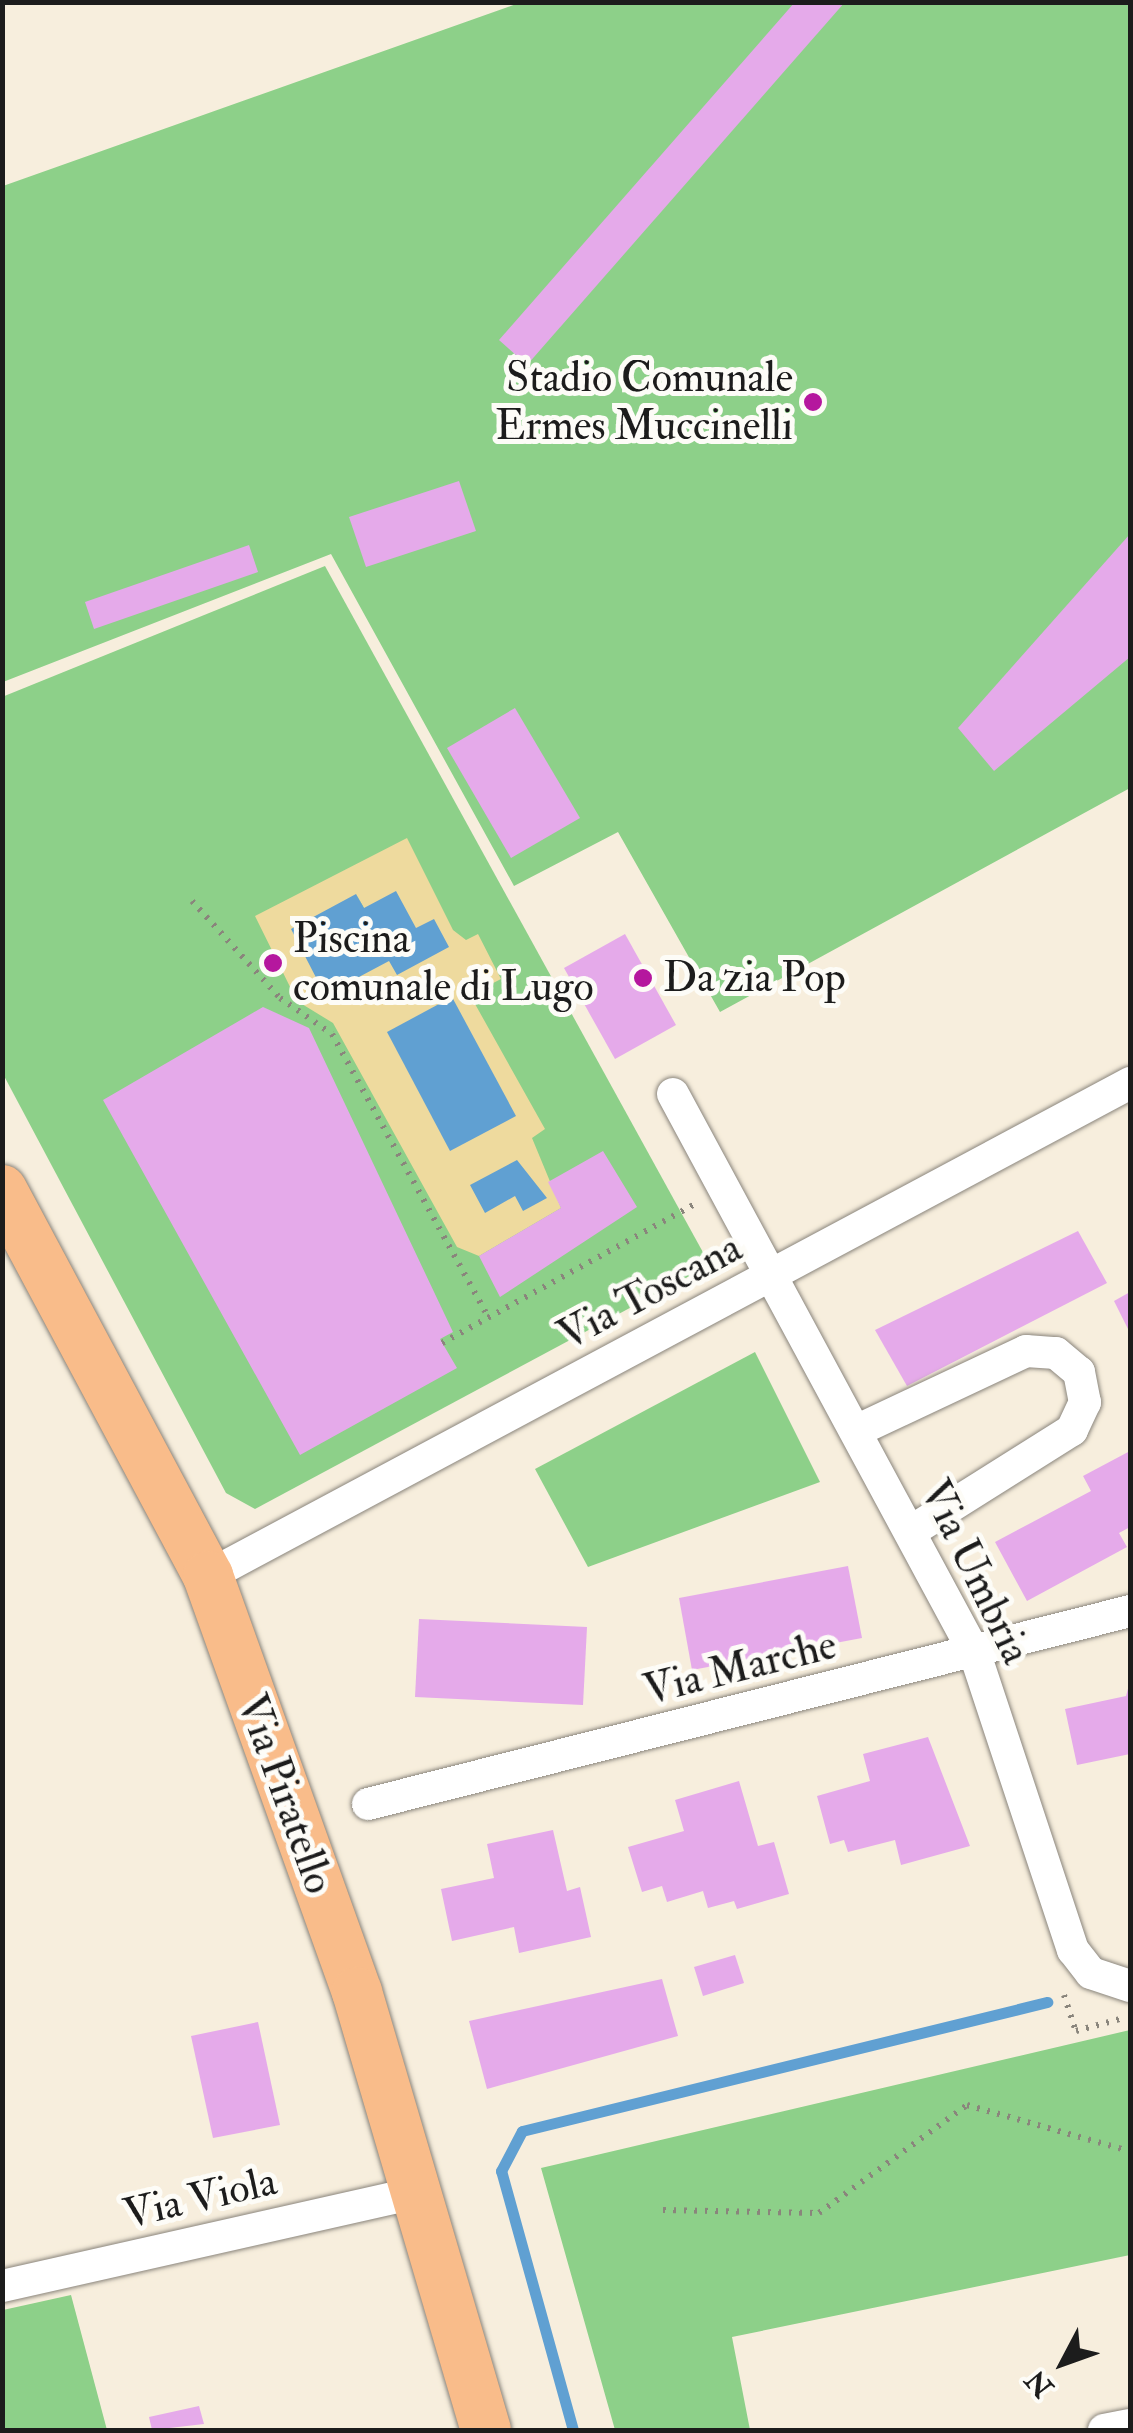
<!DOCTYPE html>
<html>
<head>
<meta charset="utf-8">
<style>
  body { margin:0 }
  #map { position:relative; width:1133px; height:2433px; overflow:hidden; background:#f7eedd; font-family:"IM FELL Double Pica",serif }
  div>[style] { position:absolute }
  .green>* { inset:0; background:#8dd089 }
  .sand>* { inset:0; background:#eeda9e }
  .water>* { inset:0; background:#60a0d2 }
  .stream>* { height:11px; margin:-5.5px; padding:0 5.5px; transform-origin:5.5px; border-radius:5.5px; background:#60a0d2 }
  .building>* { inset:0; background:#e5aaea }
  .path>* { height:6px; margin-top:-3px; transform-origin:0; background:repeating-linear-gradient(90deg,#8a857c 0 2.5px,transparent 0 10.5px) }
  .roads { filter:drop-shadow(0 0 2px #8a857c) drop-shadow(0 0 2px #8a857c) }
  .street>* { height:32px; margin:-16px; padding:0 16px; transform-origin:16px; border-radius:16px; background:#fff }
  .primary>* { height:50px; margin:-25px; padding:0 25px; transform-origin:25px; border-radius:25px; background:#f9bc8a }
  .dots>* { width:28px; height:28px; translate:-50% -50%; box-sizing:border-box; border:5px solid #fdfcf7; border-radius:50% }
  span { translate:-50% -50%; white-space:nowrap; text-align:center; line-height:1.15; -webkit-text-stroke:10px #fdfcf7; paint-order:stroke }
  .poi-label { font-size:42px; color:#1c1c1c }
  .right { translate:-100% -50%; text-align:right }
  .left { translate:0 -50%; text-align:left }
  .street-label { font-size:42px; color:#1c1c1c }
  .frame { position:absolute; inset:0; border:5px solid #1c1c1c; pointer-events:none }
  .north { position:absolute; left:1013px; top:2313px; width:100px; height:100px; -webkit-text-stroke:8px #fdfcf7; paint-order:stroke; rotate:229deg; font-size:28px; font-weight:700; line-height:40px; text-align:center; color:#1c1c1c }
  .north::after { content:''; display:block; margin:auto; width:35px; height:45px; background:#1c1c1c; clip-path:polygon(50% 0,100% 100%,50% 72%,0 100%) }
</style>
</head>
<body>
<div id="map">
  <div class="green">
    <div style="clip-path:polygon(519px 3px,1130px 3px,1130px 788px,720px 1012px,618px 832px,514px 886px,331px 554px,3px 682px,3px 186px)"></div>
    <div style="clip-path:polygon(325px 566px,710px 1265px,255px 1509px,226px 1493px,3px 1074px,2px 697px)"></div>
    <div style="clip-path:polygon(755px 1352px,820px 1482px,588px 1567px,535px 1469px)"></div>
    <div style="clip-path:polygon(1130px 2030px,1130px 2255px,732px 2337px,750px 2430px,615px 2430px,541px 2168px)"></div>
    <div style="clip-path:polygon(71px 2295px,107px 2430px,3px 2430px,3px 2310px)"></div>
  </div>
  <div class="sand">
    <div style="clip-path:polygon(evenodd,407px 838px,453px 930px,466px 940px,478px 934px,501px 979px,470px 995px,545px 1129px,532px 1138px,561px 1208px,479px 1256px,457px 1247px,333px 1023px,297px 1001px,255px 916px,407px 838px,356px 894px,364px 908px,416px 929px,397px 974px,356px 894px)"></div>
  </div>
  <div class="water">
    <div style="clip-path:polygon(396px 891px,416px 928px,434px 919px,449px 947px,397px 975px,389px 961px,325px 995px,291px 929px,356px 894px,364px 908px)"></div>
    <div style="clip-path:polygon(452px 997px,516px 1116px,450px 1151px,387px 1032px)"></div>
    <div style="clip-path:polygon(517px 1160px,547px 1198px,523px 1211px,515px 1196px,485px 1213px,470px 1185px)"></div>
  </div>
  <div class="stream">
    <div style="left:573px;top:2430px;width:269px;rotate:-105.5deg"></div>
    <div style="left:501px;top:2171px;width:45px;rotate:-62.3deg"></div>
    <div style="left:522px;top:2131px;width:541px;rotate:-13.8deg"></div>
  </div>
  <div class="building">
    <div style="clip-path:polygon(795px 2px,845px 2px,527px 365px,499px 340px)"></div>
    <div style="clip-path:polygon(459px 481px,476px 531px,366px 567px,349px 517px)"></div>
    <div style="clip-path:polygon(1130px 534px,1130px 657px,994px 771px,958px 728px)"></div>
    <div style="clip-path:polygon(249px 545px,258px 572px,94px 629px,85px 602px)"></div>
    <div style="clip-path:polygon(515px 708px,580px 818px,511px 858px,447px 748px)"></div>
    <div style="clip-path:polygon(625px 934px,676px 1025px,615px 1059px,564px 968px)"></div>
    <div style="clip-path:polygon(263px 1007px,309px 1028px,453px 1332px,440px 1339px,457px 1368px,300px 1455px,103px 1100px)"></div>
    <div style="clip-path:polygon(603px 1151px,637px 1207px,500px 1297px,479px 1256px,561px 1208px,548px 1182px)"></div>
    <div style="clip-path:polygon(1078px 1231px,1107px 1283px,907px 1386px,875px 1330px)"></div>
    <div style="clip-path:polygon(1130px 1292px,1130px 1333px,1114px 1301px)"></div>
    <div style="clip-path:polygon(1130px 1451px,1130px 1527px,1119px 1533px,1127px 1547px,1027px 1601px,995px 1542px,1091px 1491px,1083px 1476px)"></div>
    <div style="clip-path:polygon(848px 1566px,862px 1638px,692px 1670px,679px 1598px)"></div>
    <div style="clip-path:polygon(419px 1619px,587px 1627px,583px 1705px,415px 1697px)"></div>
    <div style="clip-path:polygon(1130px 1681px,1130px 1754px,1077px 1765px,1065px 1709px,1126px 1696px)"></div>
    <div style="clip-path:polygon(928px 1737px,970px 1846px,901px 1865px,895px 1840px,848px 1852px,844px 1840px,830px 1844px,817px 1796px,870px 1781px,863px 1754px)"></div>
    <div style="clip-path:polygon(739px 1781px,758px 1846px,774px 1842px,789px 1894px,737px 1909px,734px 1901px,708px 1908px,703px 1891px,667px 1902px,662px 1886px,642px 1892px,628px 1847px,684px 1831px,675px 1800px)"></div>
    <div style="clip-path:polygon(553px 1830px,567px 1891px,580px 1887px,591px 1937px,519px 1953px,514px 1927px,452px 1941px,441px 1889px,494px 1878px,487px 1844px)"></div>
    <div style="clip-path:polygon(735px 1955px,744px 1983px,703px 1996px,694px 1967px)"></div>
    <div style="clip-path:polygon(662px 1979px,678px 2036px,487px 2089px,469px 2021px)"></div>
    <div style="clip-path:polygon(258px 2022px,280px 2125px,213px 2138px,191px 2036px)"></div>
    <div style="clip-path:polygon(199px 2406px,204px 2424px,152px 2430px,149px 2417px)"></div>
  </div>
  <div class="path">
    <div style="left:192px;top:901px;width:131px;rotate:47.8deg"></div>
    <div style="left:280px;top:998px;width:63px;rotate:34.7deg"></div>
    <div style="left:332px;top:1034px;width:323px;rotate:61.1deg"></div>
    <div style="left:442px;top:1343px;width:291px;rotate:-28.8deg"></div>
    <div style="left:1064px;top:1995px;width:38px;rotate:72deg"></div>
    <div style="left:1076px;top:2031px;width:46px;rotate:-15.3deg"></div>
    <div style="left:663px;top:2210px;width:156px;rotate:1.1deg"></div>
    <div style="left:819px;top:2213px;width:183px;rotate:-36.1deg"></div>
    <div style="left:967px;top:2105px;width:169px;rotate:15.8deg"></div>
  </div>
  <div class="roads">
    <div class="street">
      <div style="left:673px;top:1094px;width:636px;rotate:61.66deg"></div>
      <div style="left:975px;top:1654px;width:312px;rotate:71.7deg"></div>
      <div style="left:1073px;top:1950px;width:29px;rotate:52deg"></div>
      <div style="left:1091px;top:1973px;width:41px;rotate:18.4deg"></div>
      <div style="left:856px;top:1431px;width:188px;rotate:-25.2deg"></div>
      <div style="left:1026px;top:1351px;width:30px;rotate:4deg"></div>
      <div style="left:1056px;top:1353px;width:30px;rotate:40deg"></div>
      <div style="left:1079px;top:1372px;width:31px;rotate:79deg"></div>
      <div style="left:1085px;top:1402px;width:31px;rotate:115deg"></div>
      <div style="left:1072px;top:1430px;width:191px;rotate:147.8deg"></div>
      <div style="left:208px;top:1576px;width:1046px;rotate:-28.13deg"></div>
      <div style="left:368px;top:1804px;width:786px;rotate:-14.21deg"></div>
      <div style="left:2px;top:2286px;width:424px;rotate:-12.7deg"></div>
      <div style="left:1104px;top:2430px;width:26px;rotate:-11deg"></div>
    </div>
    <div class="primary">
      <div style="left:2px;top:1190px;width:438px;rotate:61.9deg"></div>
      <div style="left:208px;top:1576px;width:442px;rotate:70.3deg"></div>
      <div style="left:357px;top:1992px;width:457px;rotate:73.6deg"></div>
    </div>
  </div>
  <div class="dots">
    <div style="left:813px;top:402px;background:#b5179e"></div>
    <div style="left:273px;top:963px;background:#b5179e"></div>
    <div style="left:643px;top:978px;background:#b5179e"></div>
  </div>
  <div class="poi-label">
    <span class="right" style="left:793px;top:402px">Stadio Comunale<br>Ermes Muccinelli</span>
    <span class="left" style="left:293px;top:963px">Piscina<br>comunale di Lugo</span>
    <span class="left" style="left:663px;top:978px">Da zia Pop</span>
  </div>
  <div class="street-label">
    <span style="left:650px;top:1292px;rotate:-28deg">Via Toscana</span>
    <span style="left:975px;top:1572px;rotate:64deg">Via Umbria</span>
    <span style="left:740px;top:1668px;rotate:-14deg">Via Marche</span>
    <span style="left:285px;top:1794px;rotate:70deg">Via Piratello</span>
    <span style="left:200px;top:2198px;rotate:-13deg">Via Viola</span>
  </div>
  <div class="frame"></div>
  <div class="north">N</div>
</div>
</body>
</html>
